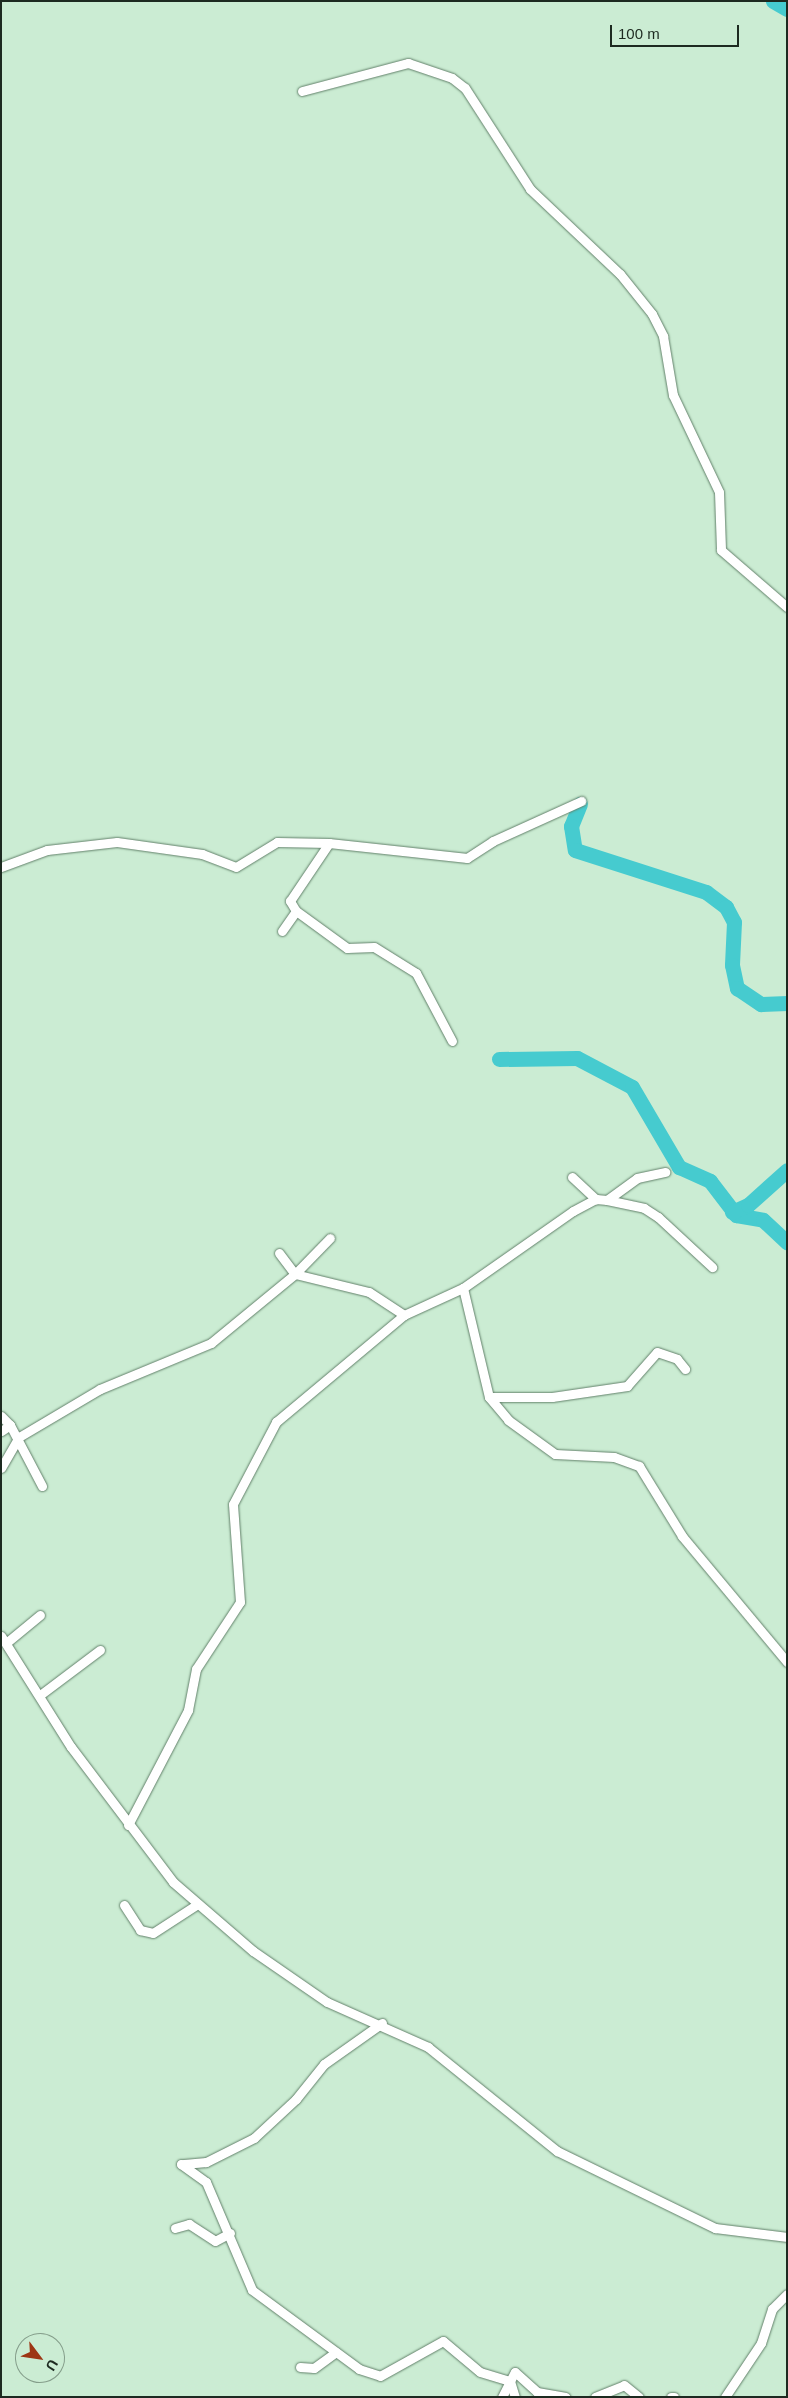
<!DOCTYPE html>
<html>
<head>
<meta charset="utf-8">
<style>
  body { margin:0 }
  #map { position:relative; width:788px; height:2398px; overflow:hidden; background:#cbecd3; font-family:Arial,sans-serif }
  div>[style] { position:absolute }
  .river>* { height:15px; margin:-7.5px; padding:0 7.5px; transform-origin:7.5px; border-radius:7.5px; background:#46cbcf }
  .roads { filter:drop-shadow(0 0 1px #62816a) drop-shadow(0 0 1px #62816a) }
  .minor>* { height:9px; margin:-4.5px; padding:0 4.5px; transform-origin:4.5px; border-radius:4.5px; background:#fff }
  span { translate:-50% -50%; white-space:nowrap; text-align:center; line-height:1.15; -webkit-text-stroke:4.5px #cbecd3; paint-order:stroke }
  .frame { position:absolute; inset:0; border:2px solid #1d2a20; pointer-events:none }
  .north { position:absolute; left:15px; top:2333px; width:50px; height:50px; box-sizing:border-box; background:#cbecd3; border:1px solid #859e8b; border-radius:50%; rotate:121deg; font-size:14px; font-weight:700; line-height:20px; text-align:center; color:#1d2a20 }
  .north::after { content:''; display:block; margin:auto; width:18px; height:22px; background:#9d3614; clip-path:polygon(50% 0,100% 100%,50% 72%,0 100%) }
  .scale { position:absolute; left:610px; top:25px; width:129px; height:22px; box-sizing:border-box; border:2px solid #1d2a20; border-top:0; padding-left:6px; font-size:15px; line-height:18px; white-space:nowrap; color:#1d2a20; -webkit-text-stroke:4px #cbecd3; paint-order:stroke }
</style>
</head>
<body>
<div id="map">
  <div class="river">
    <div style="left:773px;top:1px;width:16px;rotate:30deg"></div>
    <div style="left:580px;top:804px;width:24px;rotate:112deg"></div>
    <div style="left:571px;top:826px;width:24px;rotate:81deg"></div>
    <div style="left:575px;top:850px;width:138px;rotate:17.8deg"></div>
    <div style="left:706px;top:892px;width:25px;rotate:37deg"></div>
    <div style="left:726px;top:907px;width:17px;rotate:62deg"></div>
    <div style="left:734px;top:922px;width:43px;rotate:92.7deg"></div>
    <div style="left:732px;top:965px;width:24px;rotate:78deg"></div>
    <div style="left:737px;top:988px;width:29px;rotate:34deg"></div>
    <div style="left:761px;top:1004px;width:26px;rotate:-2deg"></div>
    <div style="left:499px;top:1059px;width:78px;rotate:-0.7deg"></div>
    <div style="left:577px;top:1058px;width:62px;rotate:27.8deg"></div>
    <div style="left:632px;top:1087px;width:93px;rotate:59.6deg"></div>
    <div style="left:679px;top:1167px;width:34px;rotate:24deg"></div>
    <div style="left:710px;top:1181px;width:43px;rotate:52.6deg"></div>
    <div style="left:736px;top:1215px;width:27px;rotate:10deg"></div>
    <div style="left:763px;top:1220px;width:33px;rotate:43deg"></div>
    <div style="left:732px;top:1212px;width:17px;rotate:-24deg"></div>
    <div style="left:748px;top:1205px;width:52px;rotate:-41.9deg"></div>
  </div>
  <div class="roads">
    <div class="minor">
      <div style="left:302px;top:91px;width:110px;rotate:-14.8deg"></div>
      <div style="left:408px;top:63px;width:46px;rotate:18.8deg"></div>
      <div style="left:452px;top:78px;width:16px;rotate:38deg"></div>
      <div style="left:465px;top:88px;width:120px;rotate:57.2deg"></div>
      <div style="left:530px;top:189px;width:124px;rotate:43.4deg"></div>
      <div style="left:620px;top:274px;width:51px;rotate:51.3deg"></div>
      <div style="left:652px;top:314px;width:25px;rotate:63deg"></div>
      <div style="left:663px;top:336px;width:60px;rotate:80.4deg"></div>
      <div style="left:673px;top:395px;width:107px;rotate:64.6deg"></div>
      <div style="left:719px;top:492px;width:58px;rotate:88deg"></div>
      <div style="left:721px;top:550px;width:87px;rotate:40.8deg"></div>
      <div style="left:1px;top:867px;width:49px;rotate:-20.3deg"></div>
      <div style="left:47px;top:850px;width:70px;rotate:-6.5deg"></div>
      <div style="left:117px;top:842px;width:86px;rotate:8deg"></div>
      <div style="left:202px;top:854px;width:36px;rotate:21deg"></div>
      <div style="left:236px;top:867px;width:48px;rotate:-31.4deg"></div>
      <div style="left:277px;top:842px;width:52px;rotate:1.1deg"></div>
      <div style="left:282px;top:931px;width:24px;rotate:-55deg"></div>
      <div style="left:452px;top:1041px;width:77px;rotate:-117.9deg"></div>
      <div style="left:416px;top:973px;width:49px;rotate:-148.2deg"></div>
      <div style="left:374px;top:947px;width:27px;rotate:178deg"></div>
      <div style="left:347px;top:948px;width:63px;rotate:-144deg"></div>
      <div style="left:296px;top:911px;width:12px;rotate:-121deg"></div>
      <div style="left:290px;top:901px;width:70px;rotate:-56.1deg"></div>
      <div style="left:329px;top:843px;width:139px;rotate:6.2deg"></div>
      <div style="left:467px;top:858px;width:31px;rotate:-33deg"></div>
      <div style="left:493px;top:841px;width:97px;rotate:-24.4deg"></div>
      <div style="left:572px;top:1177px;width:33px;rotate:43deg"></div>
      <div style="left:607px;top:1200px;width:38px;rotate:12deg"></div>
      <div style="left:644px;top:1208px;width:17px;rotate:33deg"></div>
      <div style="left:658px;top:1217px;width:74px;rotate:42.8deg"></div>
      <div style="left:279px;top:1253px;width:26px;rotate:53deg"></div>
      <div style="left:295px;top:1274px;width:50px;rotate:-45.8deg"></div>
      <div style="left:463px;top:1288px;width:112px;rotate:76.6deg"></div>
      <div style="left:489px;top:1397px;width:63px"></div>
      <div style="left:552px;top:1397px;width:76px;rotate:-8.3deg"></div>
      <div style="left:627px;top:1386px;width:45px;rotate:-48.6deg"></div>
      <div style="left:657px;top:1352px;width:21px;rotate:19deg"></div>
      <div style="left:677px;top:1359px;width:13px;rotate:51deg"></div>
      <div style="left:489px;top:1397px;width:30px;rotate:50deg"></div>
      <div style="left:508px;top:1420px;width:58px;rotate:35.9deg"></div>
      <div style="left:555px;top:1454px;width:59px;rotate:2.9deg"></div>
      <div style="left:614px;top:1457px;width:27px;rotate:20deg"></div>
      <div style="left:639px;top:1466px;width:82px;rotate:58.4deg"></div>
      <div style="left:682px;top:1536px;width:164px;rotate:50.2deg"></div>
      <div style="left:1px;top:1416px;width:13px;rotate:45deg"></div>
      <div style="left:10px;top:1425px;width:11px;rotate:146deg"></div>
      <div style="left:10px;top:1425px;width:69px;rotate:62.3deg"></div>
      <div style="left:1px;top:1468px;width:36px;rotate:-60deg"></div>
      <div style="left:19px;top:1437px;width:94px;rotate:-30.7deg"></div>
      <div style="left:100px;top:1389px;width:120px;rotate:-22.5deg"></div>
      <div style="left:211px;top:1343px;width:109px;rotate:-39.4deg"></div>
      <div style="left:295px;top:1274px;width:76px;rotate:13.7deg"></div>
      <div style="left:369px;top:1292px;width:42px;rotate:33.3deg"></div>
      <div style="left:1px;top:1636px;width:131px;rotate:57.8deg"></div>
      <div style="left:71px;top:1747px;width:169px;rotate:52.9deg"></div>
      <div style="left:173px;top:1882px;width:106px;rotate:40.8deg"></div>
      <div style="left:253px;top:1951px;width:90px;rotate:34.6deg"></div>
      <div style="left:327px;top:2002px;width:111px;rotate:24deg"></div>
      <div style="left:428px;top:2047px;width:166px;rotate:38.9deg"></div>
      <div style="left:557px;top:2151px;width:176px;rotate:26deg"></div>
      <div style="left:715px;top:2228px;width:73px;rotate:7.1deg"></div>
      <div style="left:6px;top:1643px;width:44px;rotate:-39.5deg"></div>
      <div style="left:40px;top:1695px;width:75px;rotate:-36.9deg"></div>
      <div style="left:128px;top:1825px;width:130px;rotate:-62.4deg"></div>
      <div style="left:188px;top:1710px;width:42px;rotate:-79deg"></div>
      <div style="left:196px;top:1669px;width:80px;rotate:-56.7deg"></div>
      <div style="left:240px;top:1602px;width:98px;rotate:-94.1deg"></div>
      <div style="left:233px;top:1504px;width:93px;rotate:-62.3deg"></div>
      <div style="left:276px;top:1422px;width:167px;rotate:-39.9deg"></div>
      <div style="left:404px;top:1315px;width:65px;rotate:-24.6deg"></div>
      <div style="left:463px;top:1288px;width:134px;rotate:-35deg"></div>
      <div style="left:573px;top:1211px;width:26px;rotate:-28deg"></div>
      <div style="left:596px;top:1199px;width:11px;rotate:5deg"></div>
      <div style="left:607px;top:1200px;width:37px;rotate:-36deg"></div>
      <div style="left:637px;top:1178px;width:29px;rotate:-12deg"></div>
      <div style="left:124px;top:1905px;width:30px;rotate:57deg"></div>
      <div style="left:140px;top:1930px;width:13px;rotate:13deg"></div>
      <div style="left:153px;top:1933px;width:51px;rotate:-33.1deg"></div>
      <div style="left:382px;top:2023px;width:71px;rotate:144.7deg"></div>
      <div style="left:324px;top:2064px;width:45px;rotate:128.7deg"></div>
      <div style="left:296px;top:2099px;width:57px;rotate:137.1deg"></div>
      <div style="left:254px;top:2138px;width:54px;rotate:153.4deg"></div>
      <div style="left:206px;top:2162px;width:25px;rotate:175deg"></div>
      <div style="left:181px;top:2164px;width:31px;rotate:36deg"></div>
      <div style="left:206px;top:2182px;width:117px;rotate:66.9deg"></div>
      <div style="left:252px;top:2290px;width:133px;rotate:36.4deg"></div>
      <div style="left:359px;top:2369px;width:22px;rotate:18deg"></div>
      <div style="left:380px;top:2376px;width:72px;rotate:-29.1deg"></div>
      <div style="left:443px;top:2341px;width:48px;rotate:40deg"></div>
      <div style="left:480px;top:2372px;width:31px;rotate:17deg"></div>
      <div style="left:510px;top:2381px;width:17px;rotate:73deg"></div>
      <div style="left:175px;top:2228px;width:15px;rotate:-16deg"></div>
      <div style="left:189px;top:2224px;width:31px;rotate:33deg"></div>
      <div style="left:215px;top:2241px;width:17px;rotate:-28deg"></div>
      <div style="left:300px;top:2367px;width:14px;rotate:4deg"></div>
      <div style="left:314px;top:2368px;width:27px;rotate:-36deg"></div>
      <div style="left:502px;top:2397px;width:28px;rotate:-63deg"></div>
      <div style="left:515px;top:2372px;width:30px;rotate:42deg"></div>
      <div style="left:537px;top:2392px;width:29px;rotate:10deg"></div>
      <div style="left:595px;top:2397px;width:31px;rotate:-22deg"></div>
      <div style="left:624px;top:2385px;width:19px;rotate:39deg"></div>
      <div style="left:671px;top:2397px;width:3px"></div>
      <div style="left:725px;top:2397px;width:65px;rotate:-56.3deg"></div>
      <div style="left:761px;top:2343px;width:36px;rotate:-72deg"></div>
      <div style="left:772px;top:2309px;width:21px;rotate:-45deg"></div>
    </div>
  </div>
  <div class="frame"></div>
  <div class="north">U</div>
  <div class="scale">100 m</div>
</div>
</body>
</html>
